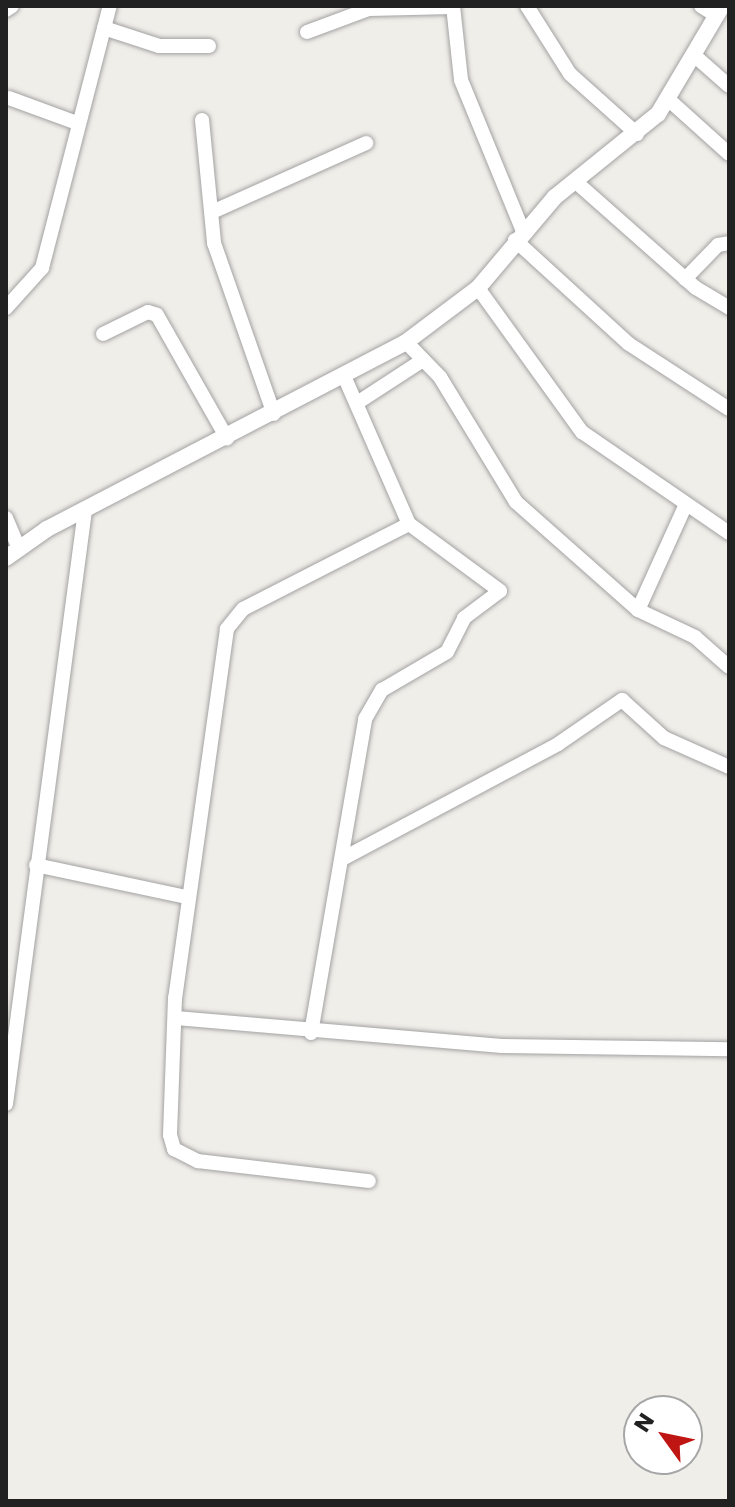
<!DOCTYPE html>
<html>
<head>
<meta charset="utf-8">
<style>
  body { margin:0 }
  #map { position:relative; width:735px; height:1507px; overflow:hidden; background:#f0eee9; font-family:Poppins,sans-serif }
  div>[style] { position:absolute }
  .roads { filter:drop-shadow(0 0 2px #a2a2a2) drop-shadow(0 0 2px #a2a2a2) }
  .minor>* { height:14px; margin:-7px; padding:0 7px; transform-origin:7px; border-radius:7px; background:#fff }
  .tertiary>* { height:16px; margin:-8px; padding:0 8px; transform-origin:8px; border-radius:8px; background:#fff }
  span { translate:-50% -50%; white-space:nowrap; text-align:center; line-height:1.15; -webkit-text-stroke:8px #fff; paint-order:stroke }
  .frame { position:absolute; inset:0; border:8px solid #212121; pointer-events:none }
  .north { position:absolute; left:623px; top:1395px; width:80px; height:80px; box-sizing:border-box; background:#fff; border:2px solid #a6a6a6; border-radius:50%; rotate:303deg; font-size:22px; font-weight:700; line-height:32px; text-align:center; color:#212121 }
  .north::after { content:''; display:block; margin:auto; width:28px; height:36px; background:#bf1513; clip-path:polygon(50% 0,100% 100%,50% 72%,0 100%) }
</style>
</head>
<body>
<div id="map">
  <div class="roads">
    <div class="minor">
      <div style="left:453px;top:6px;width:74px;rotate:83.8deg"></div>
      <div style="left:461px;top:80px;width:163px;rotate:67.7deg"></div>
      <div style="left:527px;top:6px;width:80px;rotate:57.7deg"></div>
      <div style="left:570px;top:74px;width:90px;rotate:41.8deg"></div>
      <div style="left:701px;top:6px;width:19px;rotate:32deg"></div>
      <div style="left:6px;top:10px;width:7px;rotate:-34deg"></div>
      <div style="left:104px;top:28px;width:58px;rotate:18.1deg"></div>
      <div style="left:159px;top:46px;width:50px"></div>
      <div style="left:307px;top:32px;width:66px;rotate:-20.4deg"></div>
      <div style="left:369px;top:9px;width:84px;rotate:-1.4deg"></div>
      <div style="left:695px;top:56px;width:45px;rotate:41.4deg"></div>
      <div style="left:9px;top:98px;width:72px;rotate:20.2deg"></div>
      <div style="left:668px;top:99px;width:82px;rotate:42deg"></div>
      <div style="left:202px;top:120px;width:124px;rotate:84.4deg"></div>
      <div style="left:214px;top:243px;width:181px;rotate:70.7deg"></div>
      <div style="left:576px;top:182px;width:160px;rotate:41.5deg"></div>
      <div style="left:696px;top:288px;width:39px;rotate:31deg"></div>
      <div style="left:212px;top:212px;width:169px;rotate:-24.1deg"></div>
      <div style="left:515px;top:240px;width:154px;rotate:42.4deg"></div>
      <div style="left:629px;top:344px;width:119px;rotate:33deg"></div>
      <div style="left:685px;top:279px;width:47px;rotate:-45.9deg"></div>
      <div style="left:718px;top:245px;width:11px;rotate:-10deg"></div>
      <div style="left:478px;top:288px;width:178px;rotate:54.2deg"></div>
      <div style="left:582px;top:432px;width:178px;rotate:34.5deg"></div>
      <div style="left:6px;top:308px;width:54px;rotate:-48deg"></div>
      <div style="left:42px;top:268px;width:271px;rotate:-75.5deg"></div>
      <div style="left:103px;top:334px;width:50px;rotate:-26.1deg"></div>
      <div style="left:148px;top:312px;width:9px;rotate:18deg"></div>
      <div style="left:157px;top:315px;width:142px;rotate:60.4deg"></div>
      <div style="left:406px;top:342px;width:49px;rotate:45.8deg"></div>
      <div style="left:440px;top:377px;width:146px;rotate:58.7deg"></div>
      <div style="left:516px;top:502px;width:163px;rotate:41.5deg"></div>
      <div style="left:638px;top:610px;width:63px;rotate:25.3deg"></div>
      <div style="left:695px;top:637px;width:45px;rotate:41.4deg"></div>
      <div style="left:344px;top:376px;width:162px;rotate:66.3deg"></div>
      <div style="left:409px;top:524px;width:186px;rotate:152.9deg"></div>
      <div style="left:243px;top:609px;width:26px;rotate:129deg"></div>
      <div style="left:227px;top:629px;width:373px;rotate:98deg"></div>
      <div style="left:175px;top:998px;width:137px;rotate:92.1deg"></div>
      <div style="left:170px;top:1135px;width:15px;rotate:74deg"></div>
      <div style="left:174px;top:1149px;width:27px;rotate:27deg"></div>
      <div style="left:198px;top:1161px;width:172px;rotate:6.7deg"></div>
      <div style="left:357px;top:403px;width:79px;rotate:-33.1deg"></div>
      <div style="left:6px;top:518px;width:34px;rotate:67deg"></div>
      <div style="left:638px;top:610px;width:116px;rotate:-65.6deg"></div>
      <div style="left:344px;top:858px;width:242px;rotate:-28deg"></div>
      <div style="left:558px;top:744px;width:78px;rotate:-34.5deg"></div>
      <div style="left:622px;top:700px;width:57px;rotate:42.1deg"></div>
      <div style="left:664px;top:738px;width:71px;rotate:24deg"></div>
      <div style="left:36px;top:865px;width:154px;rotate:12deg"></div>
      <div style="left:176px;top:1018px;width:327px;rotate:4.9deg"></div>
      <div style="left:502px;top:1046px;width:227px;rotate:0.8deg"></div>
      <div style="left:311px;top:1033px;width:319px;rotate:-80.2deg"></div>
      <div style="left:365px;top:719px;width:34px;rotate:-60deg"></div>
      <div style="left:382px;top:690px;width:75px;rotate:-30.3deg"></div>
      <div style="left:447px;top:652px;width:38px;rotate:-63deg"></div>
      <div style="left:464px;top:618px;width:45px;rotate:-36.9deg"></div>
      <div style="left:500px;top:591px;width:113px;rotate:-143.6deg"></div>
      <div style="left:6px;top:1104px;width:599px;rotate:-82.42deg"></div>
    </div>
    <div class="tertiary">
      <div style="left:6px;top:558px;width:50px;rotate:-35.3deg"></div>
      <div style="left:47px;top:529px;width:405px;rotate:-27.5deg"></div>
      <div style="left:406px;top:342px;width:90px;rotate:-36.9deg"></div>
      <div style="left:478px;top:288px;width:119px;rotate:-49.8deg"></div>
      <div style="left:555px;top:197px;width:132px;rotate:-38.9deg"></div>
      <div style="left:658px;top:114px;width:126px;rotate:-59.3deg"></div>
    </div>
  </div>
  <div class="frame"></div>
  <div class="north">N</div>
</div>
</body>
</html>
